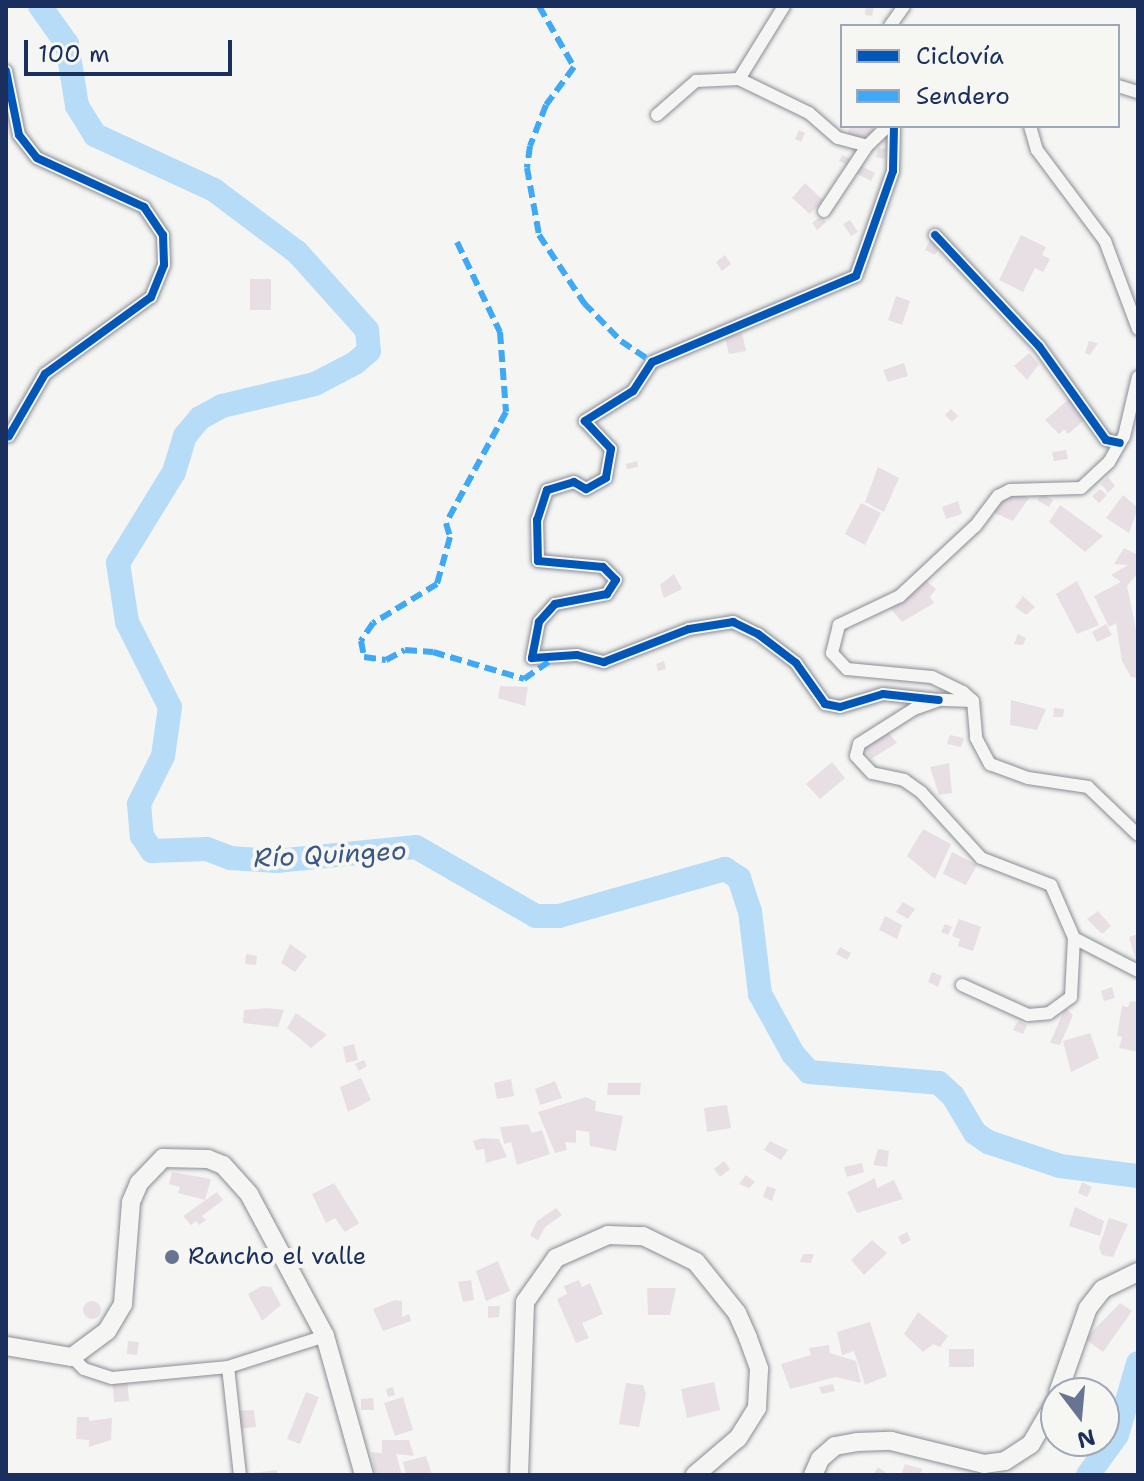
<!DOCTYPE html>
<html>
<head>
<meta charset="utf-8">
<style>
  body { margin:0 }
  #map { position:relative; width:1144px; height:1481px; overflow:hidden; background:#f5f5f3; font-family:"Shantell Sans",sans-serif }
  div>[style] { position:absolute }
  .river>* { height:24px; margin:-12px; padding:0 12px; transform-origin:12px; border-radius:12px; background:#b7dcf8 }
  .building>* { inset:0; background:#e8dfe5 }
  .round { border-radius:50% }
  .roads { filter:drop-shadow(0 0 2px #898d95) drop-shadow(0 0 2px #898d95) }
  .minor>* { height:12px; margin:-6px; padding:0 6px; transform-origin:6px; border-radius:6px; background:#f5f5f3 }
  .secondary>* { height:18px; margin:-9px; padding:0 9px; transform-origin:9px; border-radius:9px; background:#f5f5f3 }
  .quiet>* { height:6px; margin-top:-3px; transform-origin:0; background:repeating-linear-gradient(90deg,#3fa9f5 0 12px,transparent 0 18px) }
  .cycleway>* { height:8px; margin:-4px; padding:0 4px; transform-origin:4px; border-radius:4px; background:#0057b8 }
  .dots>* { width:22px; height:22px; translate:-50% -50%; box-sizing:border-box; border:4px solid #f6f6f2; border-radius:50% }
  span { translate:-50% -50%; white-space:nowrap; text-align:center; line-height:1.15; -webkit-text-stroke:8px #f6f6f2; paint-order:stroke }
  .poi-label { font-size:24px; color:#1b2f5e }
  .left { translate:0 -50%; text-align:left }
  .water-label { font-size:26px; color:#3b5885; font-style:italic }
  .frame { position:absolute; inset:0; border:8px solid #1b2f5e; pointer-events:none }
  .legend { position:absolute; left:840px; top:24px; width:280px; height:104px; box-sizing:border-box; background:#f6f6f2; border:2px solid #9ea6b7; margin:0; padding:10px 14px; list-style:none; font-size:24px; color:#1b2f5e }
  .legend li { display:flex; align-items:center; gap:16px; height:40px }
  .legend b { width:40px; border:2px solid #9ea6b7 }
  .north { position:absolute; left:1040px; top:1377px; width:80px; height:80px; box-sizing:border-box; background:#f6f6f2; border:2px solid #9ea6b7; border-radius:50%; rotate:164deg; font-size:22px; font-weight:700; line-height:32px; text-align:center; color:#1b2f5e }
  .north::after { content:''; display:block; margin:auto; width:28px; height:36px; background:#677492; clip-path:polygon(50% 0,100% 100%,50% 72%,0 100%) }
  .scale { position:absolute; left:24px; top:40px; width:208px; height:36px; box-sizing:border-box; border:4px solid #1b2f5e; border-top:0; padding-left:10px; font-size:24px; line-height:28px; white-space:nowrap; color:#1b2f5e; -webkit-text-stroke:6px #f6f6f2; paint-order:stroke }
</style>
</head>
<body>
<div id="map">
  <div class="river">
    <div style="left:40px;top:6px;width:47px;rotate:54.6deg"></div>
    <div style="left:67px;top:44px;width:63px;rotate:80.8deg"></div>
    <div style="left:77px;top:106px;width:34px;rotate:58deg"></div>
    <div style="left:95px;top:135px;width:131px;rotate:24.8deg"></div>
    <div style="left:214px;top:190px;width:104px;rotate:36.8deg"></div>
    <div style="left:297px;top:252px;width:105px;rotate:48.1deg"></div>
    <div style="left:367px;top:330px;width:21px;rotate:85deg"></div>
    <div style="left:369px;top:351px;width:18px;rotate:139deg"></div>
    <div style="left:355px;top:363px;width:45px;rotate:152.3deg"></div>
    <div style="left:315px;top:384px;width:96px;rotate:166.7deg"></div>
    <div style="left:222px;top:406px;width:25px;rotate:151deg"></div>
    <div style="left:200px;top:418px;width:23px;rotate:130deg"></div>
    <div style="left:185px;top:436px;width:38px;rotate:107deg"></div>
    <div style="left:174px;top:472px;width:107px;rotate:121.6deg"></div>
    <div style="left:118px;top:563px;width:60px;rotate:81.3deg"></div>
    <div style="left:127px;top:622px;width:95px;rotate:63.2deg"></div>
    <div style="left:170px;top:707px;width:49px;rotate:98.1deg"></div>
    <div style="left:163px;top:756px;width:54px;rotate:116.6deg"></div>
    <div style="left:139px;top:804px;width:32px;rotate:85deg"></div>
    <div style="left:142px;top:836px;width:18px;rotate:56deg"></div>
    <div style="left:152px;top:851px;width:55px;rotate:-2.1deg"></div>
    <div style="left:207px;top:849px;width:26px;rotate:21deg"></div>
    <div style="left:231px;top:858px;width:45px;rotate:3.8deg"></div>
    <div style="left:276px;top:861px;width:141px;rotate:-5.7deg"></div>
    <div style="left:416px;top:847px;width:138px;rotate:29.9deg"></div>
    <div style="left:536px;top:916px;width:23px"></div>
    <div style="left:559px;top:916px;width:173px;rotate:-15.8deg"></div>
    <div style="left:725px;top:869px;width:17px;rotate:33deg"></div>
    <div style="left:739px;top:878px;width:35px;rotate:72deg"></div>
    <div style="left:750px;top:911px;width:84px;rotate:83.1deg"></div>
    <div style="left:760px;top:994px;width:68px;rotate:61.2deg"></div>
    <div style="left:793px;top:1054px;width:24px;rotate:48deg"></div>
    <div style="left:809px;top:1072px;width:130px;rotate:4.8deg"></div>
    <div style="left:939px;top:1083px;width:19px;rotate:43deg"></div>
    <div style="left:953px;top:1096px;width:43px;rotate:59.3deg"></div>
    <div style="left:975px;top:1133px;width:16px;rotate:35deg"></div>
    <div style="left:988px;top:1142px;width:76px;rotate:18.4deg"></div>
    <div style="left:1060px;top:1166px;width:79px;rotate:7.3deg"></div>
    <div style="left:1088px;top:1475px;width:49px;rotate:-54.1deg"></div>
    <div style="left:1117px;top:1435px;width:75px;rotate:-73.7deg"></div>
  </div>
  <div class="building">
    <div style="clip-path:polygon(866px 6px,874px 6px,872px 16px,865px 15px)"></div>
    <div style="clip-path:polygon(849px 126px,874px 126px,871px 140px,848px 135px)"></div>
    <div style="clip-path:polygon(799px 130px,805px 133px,801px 142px,795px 139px)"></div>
    <div style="clip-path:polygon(878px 148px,886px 149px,884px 159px,876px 157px)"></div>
    <div style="clip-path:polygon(842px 155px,853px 160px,849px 166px,839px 161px)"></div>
    <div style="clip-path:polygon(859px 165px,875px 173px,871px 181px,855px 173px)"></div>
    <div style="clip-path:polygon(805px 183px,823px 200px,810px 214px,792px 198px)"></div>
    <div style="clip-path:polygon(821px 216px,826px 222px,817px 230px,812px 223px)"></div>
    <div style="clip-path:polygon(850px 220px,858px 232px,851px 236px,843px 224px)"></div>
    <div style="clip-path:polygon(1021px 235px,1046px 247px,1042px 255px,1050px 259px,1043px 272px,1035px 268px,1023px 292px,999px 280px)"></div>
    <div style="clip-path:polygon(930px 240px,940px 246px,935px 255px,925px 250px)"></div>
    <div style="clip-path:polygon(725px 255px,731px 264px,722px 271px,716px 262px)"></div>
    <div style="clip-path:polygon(250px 279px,271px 279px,271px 310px,250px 310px)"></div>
    <div style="clip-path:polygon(896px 296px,910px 301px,902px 325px,888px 320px)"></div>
    <div style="clip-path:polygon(742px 333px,746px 351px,729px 354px,725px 337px)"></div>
    <div style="clip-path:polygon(1089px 341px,1098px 343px,1090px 355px,1085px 353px)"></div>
    <div style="clip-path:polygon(1029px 353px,1039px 364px,1027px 380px,1014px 366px)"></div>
    <div style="clip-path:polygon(904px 363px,908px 376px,888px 382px,883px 370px)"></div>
    <div style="clip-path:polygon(1069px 399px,1089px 416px,1068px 434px,1064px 429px,1059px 434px,1045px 420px)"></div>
    <div style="clip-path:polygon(951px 409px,958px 416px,952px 422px,945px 415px)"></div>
    <div style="clip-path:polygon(1066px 450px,1068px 459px,1054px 461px,1052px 452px)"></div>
    <div style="clip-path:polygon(637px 461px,638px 467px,627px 469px,626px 464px)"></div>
    <div style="clip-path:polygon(878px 467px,899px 478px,884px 512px,865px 502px)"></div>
    <div style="clip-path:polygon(1108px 477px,1115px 486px,1108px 493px,1101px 484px)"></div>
    <div style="clip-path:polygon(1100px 489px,1107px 495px,1099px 503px,1092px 496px)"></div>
    <div style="clip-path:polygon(1013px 491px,1029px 498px,1013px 521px,990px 511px)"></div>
    <div style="clip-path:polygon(1043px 494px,1053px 500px,1049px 507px,1037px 500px)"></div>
    <div style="clip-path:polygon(1123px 495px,1138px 508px,1129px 533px,1106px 518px)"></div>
    <div style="clip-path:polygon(958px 501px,962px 514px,946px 519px,942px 507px)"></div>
    <div style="clip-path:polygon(861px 503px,881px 513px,865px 545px,845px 534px)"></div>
    <div style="clip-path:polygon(1060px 505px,1103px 536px,1085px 552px,1049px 522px)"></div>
    <div style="clip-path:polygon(1124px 548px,1138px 555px,1138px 573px,1127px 586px,1138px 639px,1138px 678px,1131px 677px,1122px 661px,1116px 623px,1109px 627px,1094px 596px,1121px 582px,1111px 575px,1128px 565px,1114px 564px)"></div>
    <div style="clip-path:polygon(674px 574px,682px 589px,664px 598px,660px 585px)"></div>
    <div style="clip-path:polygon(925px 580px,936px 589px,930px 597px,934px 603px,902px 622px,890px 608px)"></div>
    <div style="clip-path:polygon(1077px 581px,1099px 625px,1077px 634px,1056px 594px)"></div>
    <div style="clip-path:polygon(1023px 596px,1035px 607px,1026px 615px,1015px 607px)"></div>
    <div style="clip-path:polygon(1106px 624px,1112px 635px,1097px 642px,1092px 632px)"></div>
    <div style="clip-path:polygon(1018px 634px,1026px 638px,1023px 645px,1014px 644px)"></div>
    <div style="clip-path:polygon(664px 661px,666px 669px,658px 671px,656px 664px)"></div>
    <div style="clip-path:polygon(500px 686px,528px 687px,525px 706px,498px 698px)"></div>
    <div style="clip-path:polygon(1011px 700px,1046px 709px,1037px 730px,1010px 725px)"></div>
    <div style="clip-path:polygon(1054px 708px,1064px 709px,1063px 717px,1053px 717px)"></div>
    <div style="clip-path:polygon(887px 731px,897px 743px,871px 759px,865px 748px)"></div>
    <div style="clip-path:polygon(950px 735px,964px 738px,961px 747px,947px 744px)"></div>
    <div style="clip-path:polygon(832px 762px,845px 778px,820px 799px,806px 784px)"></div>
    <div style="clip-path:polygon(949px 763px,952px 793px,939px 795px,930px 767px)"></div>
    <div style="clip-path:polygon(923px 829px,951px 844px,935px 879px,907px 856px)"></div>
    <div style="clip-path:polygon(952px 852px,977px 865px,966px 885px,943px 874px)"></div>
    <div style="clip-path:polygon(903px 902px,915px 909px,908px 919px,896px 912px)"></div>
    <div style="clip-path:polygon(1098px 911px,1111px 926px,1102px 934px,1087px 919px)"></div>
    <div style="clip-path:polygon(885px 916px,902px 925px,897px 939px,879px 930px)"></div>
    <div style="clip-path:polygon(959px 919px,981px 927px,973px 951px,958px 946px,960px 939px,952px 936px)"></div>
    <div style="clip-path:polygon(945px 924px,952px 927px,948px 935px,941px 932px)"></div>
    <div style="clip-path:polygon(1138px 934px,1138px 956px,1135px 957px,1129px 937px)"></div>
    <div style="clip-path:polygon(290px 944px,307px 956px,295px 972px,281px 963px)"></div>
    <div style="clip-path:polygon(840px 947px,851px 953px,847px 960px,836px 954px)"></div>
    <div style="clip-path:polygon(246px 954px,257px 956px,256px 965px,245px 964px)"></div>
    <div style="clip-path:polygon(932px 972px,942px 976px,938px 987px,928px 982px)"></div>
    <div style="clip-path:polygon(1112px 987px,1115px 998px,1104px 1001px,1101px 991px)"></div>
    <div style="clip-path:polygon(1130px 1001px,1138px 1002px,1138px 1052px,1119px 1048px,1122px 1037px,1117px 1036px,1122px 1006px,1128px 1007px)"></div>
    <div style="clip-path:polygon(267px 1008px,284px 1010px,278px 1027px,243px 1023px,244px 1010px)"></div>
    <div style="clip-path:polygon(1065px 1008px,1073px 1015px,1060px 1045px,1050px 1043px)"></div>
    <div style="clip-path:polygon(296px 1013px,327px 1035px,311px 1048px,287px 1028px)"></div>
    <div style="clip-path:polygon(1018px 1021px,1027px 1025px,1023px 1034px,1013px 1030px)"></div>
    <div style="clip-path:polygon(1090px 1033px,1099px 1058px,1071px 1072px,1063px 1041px)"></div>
    <div style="clip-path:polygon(354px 1044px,358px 1060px,346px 1063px,343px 1047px)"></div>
    <div style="clip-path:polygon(364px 1060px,367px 1066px,359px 1071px,355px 1064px)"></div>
    <div style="clip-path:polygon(361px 1078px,371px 1100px,348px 1112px,340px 1087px)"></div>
    <div style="clip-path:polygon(511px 1079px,514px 1096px,497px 1099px,494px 1083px)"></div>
    <div style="clip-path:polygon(555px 1081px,562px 1098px,540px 1105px,535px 1089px)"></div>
    <div style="clip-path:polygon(608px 1083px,641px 1083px,640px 1095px,607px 1095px)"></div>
    <div style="clip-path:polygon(586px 1097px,596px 1102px,595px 1111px,623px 1116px,616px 1151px,590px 1146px,589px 1132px,576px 1130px,576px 1143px,565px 1142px,567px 1150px,555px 1153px,538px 1112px)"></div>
    <div style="clip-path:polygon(727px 1105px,731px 1128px,707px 1132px,704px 1108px)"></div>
    <div style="clip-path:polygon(528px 1124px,532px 1133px,542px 1130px,550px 1154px,517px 1165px,511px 1142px,504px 1144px,500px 1127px)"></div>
    <div style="clip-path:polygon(483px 1138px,499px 1139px,507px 1157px,486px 1163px,484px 1149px,476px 1150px,473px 1141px)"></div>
    <div style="clip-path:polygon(770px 1141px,788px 1150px,781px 1160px,764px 1150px)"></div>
    <div style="clip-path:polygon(878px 1149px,889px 1151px,887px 1167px,873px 1165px)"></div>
    <div style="clip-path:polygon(724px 1161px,730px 1169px,720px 1177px,714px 1169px)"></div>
    <div style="clip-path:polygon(862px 1163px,864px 1172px,847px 1177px,844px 1167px)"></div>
    <div style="clip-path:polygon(172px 1172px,211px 1179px,205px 1200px,178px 1193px,180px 1187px,169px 1184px)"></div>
    <div style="clip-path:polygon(746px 1175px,755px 1182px,749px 1188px,739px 1184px)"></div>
    <div style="clip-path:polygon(875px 1178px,877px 1188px,894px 1180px,903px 1199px,857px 1213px,847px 1192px)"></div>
    <div style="clip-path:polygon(1082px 1182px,1092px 1187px,1087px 1197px,1078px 1193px)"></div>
    <div style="clip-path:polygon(334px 1183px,359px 1223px,345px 1232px,335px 1218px,326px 1223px,312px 1194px)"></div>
    <div style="clip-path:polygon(767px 1186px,776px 1189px,772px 1201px,763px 1197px)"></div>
    <div style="clip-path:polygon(217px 1192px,223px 1200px,202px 1216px,206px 1220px,199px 1225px,196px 1221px,191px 1225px,183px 1216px)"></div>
    <div style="clip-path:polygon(1075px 1207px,1104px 1221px,1100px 1236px,1069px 1226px)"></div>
    <div style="clip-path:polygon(556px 1208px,562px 1215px,545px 1227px,538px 1240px,530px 1236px,537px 1221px)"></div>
    <div style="clip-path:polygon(1109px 1218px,1128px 1224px,1113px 1257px,1102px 1255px,1099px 1247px)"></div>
    <div style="clip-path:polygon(907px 1232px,911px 1240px,902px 1245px,898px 1237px)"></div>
    <div style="clip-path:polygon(872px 1240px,887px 1253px,864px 1275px,851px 1260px)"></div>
    <div style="clip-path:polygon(803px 1254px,814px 1254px,811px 1263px,800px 1262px)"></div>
    <div style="clip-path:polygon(498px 1261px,510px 1291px,486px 1301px,476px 1271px)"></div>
    <div style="clip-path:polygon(471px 1280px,474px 1300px,463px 1302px,458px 1282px)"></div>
    <div style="clip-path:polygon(579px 1280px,582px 1287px,590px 1283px,603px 1314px,582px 1323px,589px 1338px,576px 1343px,557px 1299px,567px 1294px,564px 1286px)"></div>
    <div style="clip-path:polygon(262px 1286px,271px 1287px,281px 1305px,262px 1321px,248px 1294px)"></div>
    <div style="clip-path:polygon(647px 1288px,676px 1288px,670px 1315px,648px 1315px)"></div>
    <div style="clip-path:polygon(395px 1300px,402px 1301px,402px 1317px,409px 1314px,411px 1321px,383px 1331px,373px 1309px)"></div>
    <div class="round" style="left:83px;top:1301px;width:18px;height:18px"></div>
    <div style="clip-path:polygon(1120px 1303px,1132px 1311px,1103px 1352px,1085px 1339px)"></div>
    <div style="clip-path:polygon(488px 1306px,500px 1306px,499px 1317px,488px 1318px)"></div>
    <div style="clip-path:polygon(918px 1312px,948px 1336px,940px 1347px,933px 1344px,923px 1352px,904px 1334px)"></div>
    <div style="clip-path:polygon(870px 1322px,887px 1376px,865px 1385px,854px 1351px,842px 1355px,837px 1332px)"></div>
    <div style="clip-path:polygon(128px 1341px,139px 1342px,137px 1355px,127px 1354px)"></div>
    <div style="clip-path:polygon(829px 1345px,830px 1353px,856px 1361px,861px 1383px,836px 1377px,790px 1389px,781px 1364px,811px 1355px,809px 1348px)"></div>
    <div style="clip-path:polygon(949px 1349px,974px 1349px,974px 1367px,949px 1367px)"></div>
    <div style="clip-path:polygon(127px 1378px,129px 1401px,114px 1402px,112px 1379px)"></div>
    <div style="clip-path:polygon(714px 1382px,720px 1410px,687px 1418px,681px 1389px)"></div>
    <div style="clip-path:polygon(626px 1383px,643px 1385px,646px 1394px,639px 1427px,619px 1424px)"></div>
    <div style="clip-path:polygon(833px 1384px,835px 1391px,822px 1394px,819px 1387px)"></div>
    <div style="clip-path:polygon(393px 1387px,395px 1395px,388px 1397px,386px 1389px)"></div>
    <div style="clip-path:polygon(306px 1392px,319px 1397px,300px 1444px,287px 1439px)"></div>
    <div style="clip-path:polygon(403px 1397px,413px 1430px,395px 1436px,384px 1403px)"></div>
    <div style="clip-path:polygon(373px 1398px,374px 1410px,361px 1410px,361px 1399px)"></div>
    <div style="clip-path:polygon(254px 1410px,256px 1427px,237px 1429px,235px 1411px)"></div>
    <div style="clip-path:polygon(77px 1417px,89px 1417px,89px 1421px,112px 1418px,111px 1440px,89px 1447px,89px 1440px,76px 1439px)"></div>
    <div style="clip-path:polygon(382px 1440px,409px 1440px,414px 1456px,396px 1454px,402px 1475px,376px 1475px,371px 1452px,382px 1453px)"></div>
    <div style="clip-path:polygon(426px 1456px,432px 1475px,406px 1475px,403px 1462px)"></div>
    <div style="clip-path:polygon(905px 1464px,922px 1469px,920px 1475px,901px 1475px)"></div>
    <div style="clip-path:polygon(878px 1467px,889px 1475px,873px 1475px)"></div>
    <div style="clip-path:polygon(277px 1470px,277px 1475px,253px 1475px,252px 1473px)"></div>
  </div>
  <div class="roads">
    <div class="minor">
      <div style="left:890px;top:26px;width:24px;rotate:-55deg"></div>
      <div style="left:6px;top:71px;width:65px;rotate:78.5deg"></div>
      <div style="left:19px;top:135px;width:29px;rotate:52deg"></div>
      <div style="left:37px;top:158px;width:118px;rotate:24.6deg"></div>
      <div style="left:144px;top:207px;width:34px;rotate:56deg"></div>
      <div style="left:163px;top:235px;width:30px;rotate:88deg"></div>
      <div style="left:164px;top:265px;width:35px;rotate:112deg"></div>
      <div style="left:151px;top:297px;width:131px;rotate:144deg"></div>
      <div style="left:45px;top:374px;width:72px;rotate:120.1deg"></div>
      <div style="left:739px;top:79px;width:86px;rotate:-58.3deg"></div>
      <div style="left:1118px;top:86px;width:21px;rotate:17deg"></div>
      <div style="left:657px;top:115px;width:52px;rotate:-41.1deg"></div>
      <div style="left:696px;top:81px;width:43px;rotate:-2.7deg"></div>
      <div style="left:739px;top:79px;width:78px;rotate:25.9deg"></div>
      <div style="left:809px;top:113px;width:38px;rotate:41deg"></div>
      <div style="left:838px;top:138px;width:30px;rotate:15deg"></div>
      <div style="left:894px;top:126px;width:45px;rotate:91.3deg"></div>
      <div style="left:893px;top:171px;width:111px;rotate:109.4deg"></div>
      <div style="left:856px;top:276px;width:221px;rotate:157.1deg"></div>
      <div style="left:652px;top:362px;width:35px;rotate:123deg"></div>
      <div style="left:633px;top:391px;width:57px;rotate:148deg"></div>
      <div style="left:585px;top:421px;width:38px;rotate:47deg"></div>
      <div style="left:611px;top:449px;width:29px;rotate:100deg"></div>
      <div style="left:606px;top:478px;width:23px;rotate:151deg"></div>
      <div style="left:586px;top:489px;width:14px;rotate:-150deg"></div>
      <div style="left:574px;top:482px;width:28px;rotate:163deg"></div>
      <div style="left:547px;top:490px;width:32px;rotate:108deg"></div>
      <div style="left:537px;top:520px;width:41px;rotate:88.6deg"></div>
      <div style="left:538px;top:561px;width:65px;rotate:5.3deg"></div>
      <div style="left:603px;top:567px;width:18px;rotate:45deg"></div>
      <div style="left:616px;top:580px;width:17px;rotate:123deg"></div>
      <div style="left:607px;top:594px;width:53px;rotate:169.1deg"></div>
      <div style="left:555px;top:604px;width:24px;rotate:132deg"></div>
      <div style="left:539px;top:622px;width:37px;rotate:101deg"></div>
      <div style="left:532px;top:658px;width:45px;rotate:-3.8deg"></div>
      <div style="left:577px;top:655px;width:28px;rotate:15deg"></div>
      <div style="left:604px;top:662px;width:91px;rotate:-21.2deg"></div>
      <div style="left:689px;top:629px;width:45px;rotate:-9deg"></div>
      <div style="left:733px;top:622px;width:28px;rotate:26deg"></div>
      <div style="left:758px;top:634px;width:48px;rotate:37.3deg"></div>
      <div style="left:796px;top:663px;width:50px;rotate:54.7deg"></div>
      <div style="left:825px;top:704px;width:15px;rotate:11deg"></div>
      <div style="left:840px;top:707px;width:45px;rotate:-16.8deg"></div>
      <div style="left:883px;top:694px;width:56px;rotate:6.1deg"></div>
      <div style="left:1030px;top:126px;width:25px;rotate:74deg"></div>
      <div style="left:1037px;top:150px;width:114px;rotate:53.2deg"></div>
      <div style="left:1105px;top:241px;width:94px;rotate:69.4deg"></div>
      <div style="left:824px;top:211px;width:78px;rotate:-56.5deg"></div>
      <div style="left:867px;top:146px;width:29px;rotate:-44deg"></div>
      <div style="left:935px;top:235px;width:152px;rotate:46.9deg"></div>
      <div style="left:1039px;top:346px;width:115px;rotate:54.5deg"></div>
      <div style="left:1106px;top:440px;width:14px;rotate:12deg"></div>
      <div style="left:1138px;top:377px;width:61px;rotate:103.3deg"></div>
      <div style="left:1124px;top:436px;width:30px;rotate:120deg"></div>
      <div style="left:1109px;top:462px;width:38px;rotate:137deg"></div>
      <div style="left:1081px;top:488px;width:71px;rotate:178.4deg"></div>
      <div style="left:1010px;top:490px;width:13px;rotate:153deg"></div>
      <div style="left:998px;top:496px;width:38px;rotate:127deg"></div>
      <div style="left:975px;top:526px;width:103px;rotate:137deg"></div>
      <div style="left:900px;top:596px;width:68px;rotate:154.6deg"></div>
      <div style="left:839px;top:625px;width:29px;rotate:104deg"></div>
      <div style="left:832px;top:653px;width:22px;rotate:47deg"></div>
      <div style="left:847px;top:669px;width:85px;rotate:5.4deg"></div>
      <div style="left:932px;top:677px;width:34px;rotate:26deg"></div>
      <div style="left:963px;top:692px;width:13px;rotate:42deg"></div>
      <div style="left:973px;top:701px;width:37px;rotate:85deg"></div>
      <div style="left:976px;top:738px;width:30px;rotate:62deg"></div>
      <div style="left:990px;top:764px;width:40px;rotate:20.2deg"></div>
      <div style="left:1028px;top:778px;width:61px;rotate:8.5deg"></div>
      <div style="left:1088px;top:787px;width:69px;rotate:43.8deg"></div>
      <div style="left:973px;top:701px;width:34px;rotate:-178deg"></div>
      <div style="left:939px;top:700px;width:27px;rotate:160deg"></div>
      <div style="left:914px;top:709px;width:65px;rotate:147.5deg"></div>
      <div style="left:859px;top:744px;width:12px;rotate:104deg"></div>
      <div style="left:856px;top:756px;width:23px;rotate:47deg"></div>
      <div style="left:872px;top:773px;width:33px;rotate:12deg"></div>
      <div style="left:904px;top:780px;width:21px;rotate:35deg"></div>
      <div style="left:921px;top:792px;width:89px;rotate:47.7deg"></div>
      <div style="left:981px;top:858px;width:75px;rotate:21.1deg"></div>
      <div style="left:1051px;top:885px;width:58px;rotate:66.5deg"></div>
      <div style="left:1074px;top:938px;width:72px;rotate:27.3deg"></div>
      <div style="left:962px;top:985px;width:72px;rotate:24.4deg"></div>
      <div style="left:1028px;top:1015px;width:21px;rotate:-5deg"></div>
      <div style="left:1049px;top:1013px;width:27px;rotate:-36deg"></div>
      <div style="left:1071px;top:997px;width:59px;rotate:-87.1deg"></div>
      <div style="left:72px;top:1357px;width:17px;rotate:45deg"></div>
      <div style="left:84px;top:1369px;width:29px;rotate:18deg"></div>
      <div style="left:112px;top:1378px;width:117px;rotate:-5.4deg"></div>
      <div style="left:228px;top:1367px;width:109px;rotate:83.7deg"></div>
      <div style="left:228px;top:1367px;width:102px;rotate:-17.7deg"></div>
    </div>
    <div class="secondary">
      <div style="left:6px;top:1346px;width:67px;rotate:9.5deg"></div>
      <div style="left:72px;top:1357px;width:44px;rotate:-36.6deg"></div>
      <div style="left:107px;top:1331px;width:31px;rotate:-59deg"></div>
      <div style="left:123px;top:1304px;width:102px;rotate:-85.5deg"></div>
      <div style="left:131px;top:1202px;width:21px;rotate:-67deg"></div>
      <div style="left:139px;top:1183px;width:35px;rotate:-46deg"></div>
      <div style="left:163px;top:1158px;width:45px;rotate:1.3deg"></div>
      <div style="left:208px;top:1159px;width:16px;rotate:22deg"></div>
      <div style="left:223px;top:1165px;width:39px;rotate:48deg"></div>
      <div style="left:249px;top:1194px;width:161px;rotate:61.8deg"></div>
      <div style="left:325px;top:1336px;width:144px;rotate:74.3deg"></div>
      <div style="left:1058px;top:1393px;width:90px;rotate:-70.6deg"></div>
      <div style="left:1088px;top:1308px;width:24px;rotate:-52deg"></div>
      <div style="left:1103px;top:1289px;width:39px;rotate:-26deg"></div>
      <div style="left:519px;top:1475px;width:173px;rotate:-88deg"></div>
      <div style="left:525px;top:1302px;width:54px;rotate:-54.8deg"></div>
      <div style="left:556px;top:1258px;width:57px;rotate:-23.9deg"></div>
      <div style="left:608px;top:1235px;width:35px;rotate:2deg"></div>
      <div style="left:643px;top:1236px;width:59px;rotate:26.1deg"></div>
      <div style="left:696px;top:1262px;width:65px;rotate:51.2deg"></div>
      <div style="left:737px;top:1313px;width:27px;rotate:66deg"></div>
      <div style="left:748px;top:1338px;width:33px;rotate:70deg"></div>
      <div style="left:759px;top:1369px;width:39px;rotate:93deg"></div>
      <div style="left:757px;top:1408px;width:36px;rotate:122deg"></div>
      <div style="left:738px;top:1438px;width:57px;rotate:139.3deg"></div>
      <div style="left:813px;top:1475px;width:17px;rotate:-66deg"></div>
      <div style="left:820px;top:1459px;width:20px;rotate:-41deg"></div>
      <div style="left:835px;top:1446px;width:22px;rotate:-10deg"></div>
      <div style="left:857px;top:1442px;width:34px;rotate:-2deg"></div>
      <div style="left:891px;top:1441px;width:96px;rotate:13.9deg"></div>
      <div style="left:984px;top:1464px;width:21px;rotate:-8deg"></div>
      <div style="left:1005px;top:1461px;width:31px;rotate:-33deg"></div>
      <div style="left:1031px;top:1444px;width:50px;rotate:-59.8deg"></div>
    </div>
  </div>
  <div class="quiet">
    <div style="left:539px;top:6px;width:70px;rotate:60.2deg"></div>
    <div style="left:574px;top:67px;width:47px;rotate:126.4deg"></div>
    <div style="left:546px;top:105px;width:44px;rotate:111.3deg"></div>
    <div style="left:530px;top:146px;width:22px;rotate:98deg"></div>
    <div style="left:527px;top:168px;width:68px;rotate:79.8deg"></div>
    <div style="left:539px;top:235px;width:82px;rotate:56.5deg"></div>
    <div style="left:584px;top:303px;width:53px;rotate:45.8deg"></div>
    <div style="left:621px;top:341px;width:37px;rotate:34deg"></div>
    <div style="left:457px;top:242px;width:100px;rotate:64.5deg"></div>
    <div style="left:500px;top:332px;width:80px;rotate:85.7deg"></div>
    <div style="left:506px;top:412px;width:126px;rotate:118.4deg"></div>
    <div style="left:446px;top:523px;width:15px;rotate:74deg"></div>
    <div style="left:450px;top:537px;width:49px;rotate:105.5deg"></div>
    <div style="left:437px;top:584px;width:75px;rotate:148.6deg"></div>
    <div style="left:373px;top:623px;width:22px;rotate:124deg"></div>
    <div style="left:361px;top:641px;width:16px;rotate:79deg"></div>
    <div style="left:364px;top:657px;width:22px;rotate:8deg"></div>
    <div style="left:386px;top:660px;width:21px;rotate:-28deg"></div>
    <div style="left:405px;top:650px;width:28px;rotate:4deg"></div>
    <div style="left:433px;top:652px;width:95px;rotate:16.5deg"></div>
    <div style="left:524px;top:679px;width:32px;rotate:-35deg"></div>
  </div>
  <div class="cycleway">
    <div style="left:6px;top:71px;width:65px;rotate:78.5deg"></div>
    <div style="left:19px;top:135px;width:29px;rotate:52deg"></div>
    <div style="left:37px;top:158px;width:118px;rotate:24.6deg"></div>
    <div style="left:144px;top:207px;width:34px;rotate:56deg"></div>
    <div style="left:163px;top:235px;width:30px;rotate:88deg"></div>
    <div style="left:164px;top:265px;width:35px;rotate:112deg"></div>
    <div style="left:151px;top:297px;width:131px;rotate:144deg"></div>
    <div style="left:45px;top:374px;width:72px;rotate:120.1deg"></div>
    <div style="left:894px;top:126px;width:45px;rotate:91.3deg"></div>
    <div style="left:893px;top:171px;width:111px;rotate:109.4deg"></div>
    <div style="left:856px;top:276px;width:221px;rotate:157.1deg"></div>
    <div style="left:652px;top:362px;width:35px;rotate:123deg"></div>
    <div style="left:633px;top:391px;width:57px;rotate:148deg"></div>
    <div style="left:585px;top:421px;width:38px;rotate:47deg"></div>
    <div style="left:611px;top:449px;width:29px;rotate:100deg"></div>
    <div style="left:606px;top:478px;width:23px;rotate:151deg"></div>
    <div style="left:586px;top:489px;width:14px;rotate:-150deg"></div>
    <div style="left:574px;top:482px;width:28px;rotate:163deg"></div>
    <div style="left:547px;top:490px;width:32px;rotate:108deg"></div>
    <div style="left:537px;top:520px;width:41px;rotate:88.6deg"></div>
    <div style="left:538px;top:561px;width:65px;rotate:5.3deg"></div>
    <div style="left:603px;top:567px;width:18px;rotate:45deg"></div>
    <div style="left:616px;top:580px;width:17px;rotate:123deg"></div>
    <div style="left:607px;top:594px;width:53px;rotate:169.1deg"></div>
    <div style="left:555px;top:604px;width:24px;rotate:132deg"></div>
    <div style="left:539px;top:622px;width:37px;rotate:101deg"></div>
    <div style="left:532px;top:658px;width:45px;rotate:-3.8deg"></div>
    <div style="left:577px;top:655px;width:28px;rotate:15deg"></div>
    <div style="left:604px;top:662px;width:91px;rotate:-21.2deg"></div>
    <div style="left:689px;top:629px;width:45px;rotate:-9deg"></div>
    <div style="left:733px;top:622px;width:28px;rotate:26deg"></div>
    <div style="left:758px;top:634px;width:48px;rotate:37.3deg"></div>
    <div style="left:796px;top:663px;width:50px;rotate:54.7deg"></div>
    <div style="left:825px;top:704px;width:15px;rotate:11deg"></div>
    <div style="left:840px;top:707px;width:45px;rotate:-16.8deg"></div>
    <div style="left:883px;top:694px;width:56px;rotate:6.1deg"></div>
    <div style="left:935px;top:235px;width:152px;rotate:46.9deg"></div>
    <div style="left:1039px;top:346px;width:115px;rotate:54.5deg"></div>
    <div style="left:1106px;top:440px;width:14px;rotate:12deg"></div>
  </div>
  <div class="dots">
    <div style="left:172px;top:1257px;background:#677492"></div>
  </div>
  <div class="poi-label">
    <span class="left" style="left:188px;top:1257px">Rancho el valle</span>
  </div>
  <div class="water-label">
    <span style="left:330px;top:854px;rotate:-3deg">Río Quingeo</span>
  </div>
  <div class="frame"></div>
  <ul class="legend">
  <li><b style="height:10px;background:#0057b8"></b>Ciclovía</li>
  <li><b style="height:10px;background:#3fa9f5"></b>Sendero</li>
  </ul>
  <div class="north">N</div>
  <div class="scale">100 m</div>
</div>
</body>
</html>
